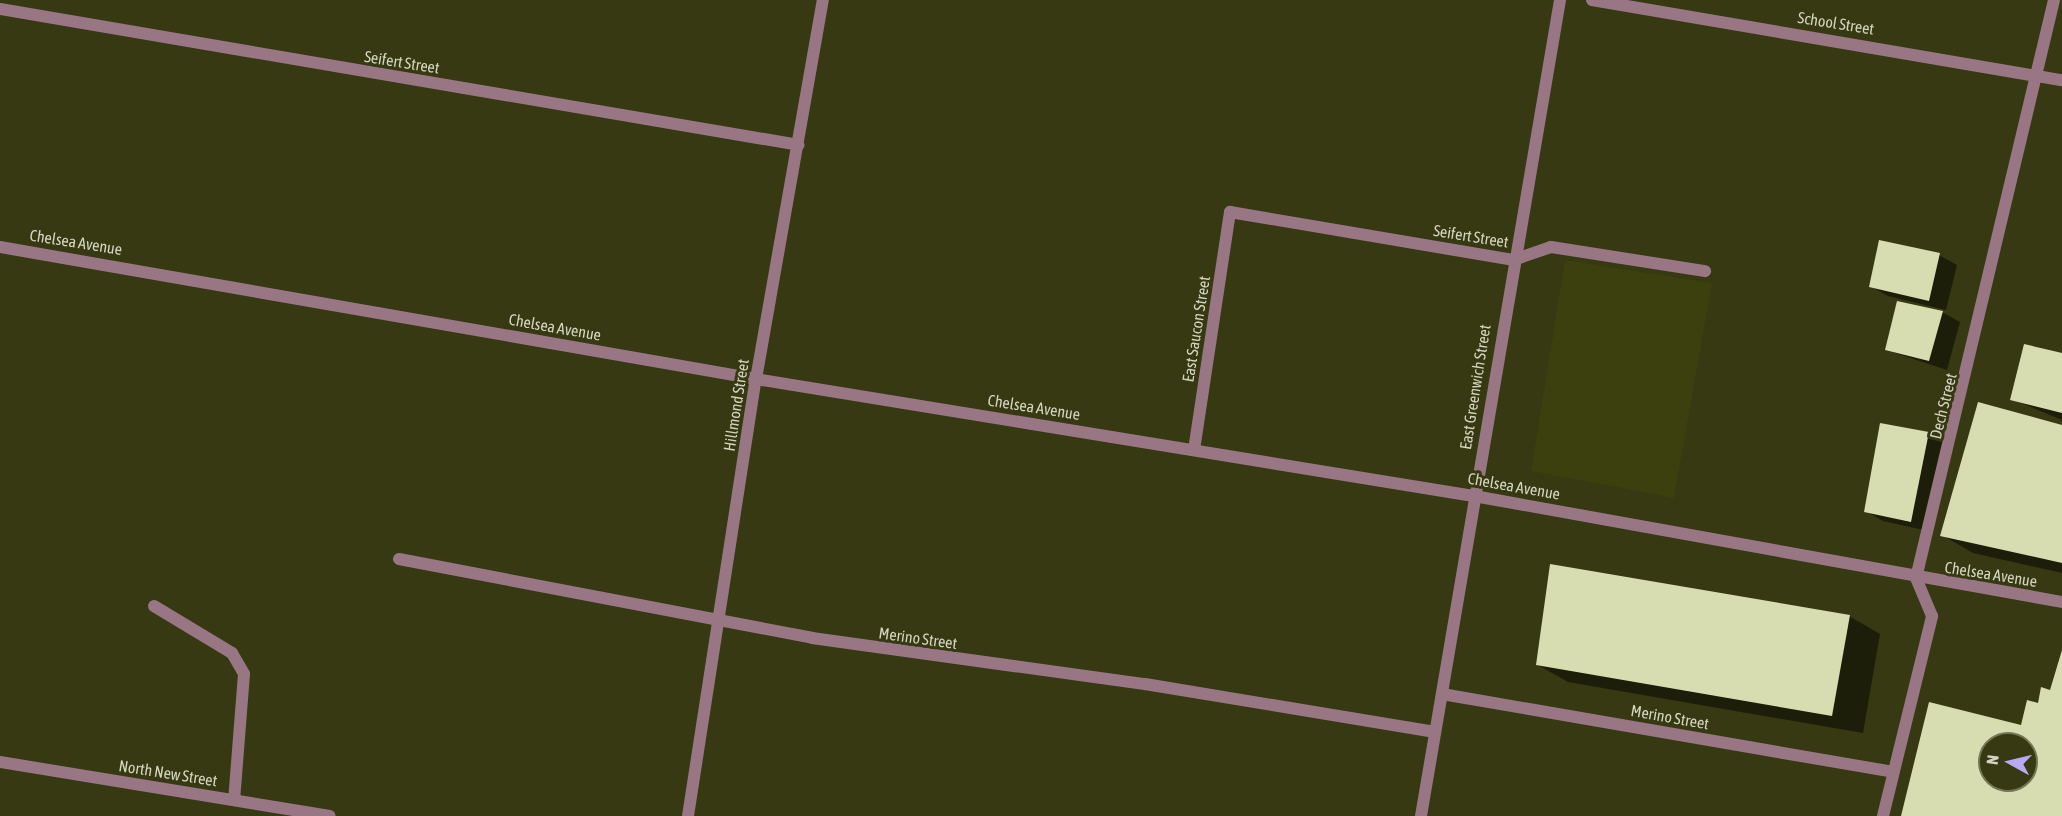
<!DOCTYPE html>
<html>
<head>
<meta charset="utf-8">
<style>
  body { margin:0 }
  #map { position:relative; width:2062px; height:816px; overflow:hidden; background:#363911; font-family:"Asap Condensed",sans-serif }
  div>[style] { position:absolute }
  .built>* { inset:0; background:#3c3f0e }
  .shadow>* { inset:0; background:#0007 }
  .building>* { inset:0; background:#d7ddb1 }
  .service>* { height:12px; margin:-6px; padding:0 6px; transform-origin:6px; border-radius:6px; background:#997683 }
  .minor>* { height:12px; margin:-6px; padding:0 6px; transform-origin:6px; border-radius:6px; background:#997683 }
  .tertiary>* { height:12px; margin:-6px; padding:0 6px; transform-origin:6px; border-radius:6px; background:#997683 }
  span { translate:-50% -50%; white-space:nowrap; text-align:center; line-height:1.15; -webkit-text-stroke:6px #363911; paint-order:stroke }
  .street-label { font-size:16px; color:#d2d5bf }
  .north { position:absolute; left:1978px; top:732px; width:60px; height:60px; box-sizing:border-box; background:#363911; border:2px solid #747757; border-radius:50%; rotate:278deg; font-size:16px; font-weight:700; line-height:24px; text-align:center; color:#d2d5bf }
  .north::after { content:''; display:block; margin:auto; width:21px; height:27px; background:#baaaf6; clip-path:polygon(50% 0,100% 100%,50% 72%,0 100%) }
</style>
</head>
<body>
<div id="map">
  <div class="built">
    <div style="clip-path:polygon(1565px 260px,1712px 283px,1674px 498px,1531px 471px)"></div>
  </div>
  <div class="shadow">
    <div style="clip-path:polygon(1939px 255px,1957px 265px,1946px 310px,1888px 296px,1870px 286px)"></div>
    <div style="clip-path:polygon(1942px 312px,1960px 322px,1947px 370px,1886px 350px)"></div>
    <div style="clip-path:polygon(2062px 355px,2062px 420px,2012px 399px)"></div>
    <div style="clip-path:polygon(1881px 425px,1929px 433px,1946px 443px,1928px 531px,1883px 521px,1866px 511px)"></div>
    <div style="clip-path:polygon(2062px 426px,2062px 573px,1973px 553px,1942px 535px)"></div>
    <div style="clip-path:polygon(1849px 616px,1880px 634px,1863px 733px,1568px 682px,1538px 665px)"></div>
  </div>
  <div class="building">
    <div style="clip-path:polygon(1879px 240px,1940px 253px,1929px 301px,1869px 287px)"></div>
    <div style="clip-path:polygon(1897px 301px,1943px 311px,1929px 361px,1885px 350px)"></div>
    <div style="clip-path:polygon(2024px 344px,2062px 353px,2062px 413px,2010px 400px)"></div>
    <div style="clip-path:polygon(1978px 402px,2062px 425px,2062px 563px,1940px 536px)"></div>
    <div style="clip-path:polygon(1880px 423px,1929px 432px,1911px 522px,1864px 512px)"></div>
    <div style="clip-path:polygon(1550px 564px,1850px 615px,1832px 716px,1536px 665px)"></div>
    <div style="clip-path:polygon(evenodd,2062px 650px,2062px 816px,1901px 816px,1929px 702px,2021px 725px,2027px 700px,2038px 703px,2041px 687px,2050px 690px,2062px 650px,1990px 744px,2026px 744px,2026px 780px,1990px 780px,1990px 744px)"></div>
  </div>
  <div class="service">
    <div style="left:1592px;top:0;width:477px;rotate:9.7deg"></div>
    <div style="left:0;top:9px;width:810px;rotate:9.66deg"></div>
    <div style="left:1194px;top:450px;width:241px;rotate:-81.4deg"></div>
    <div style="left:1230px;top:212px;width:287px;rotate:9.6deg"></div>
    <div style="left:1513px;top:260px;width:40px;rotate:-18.9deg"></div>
    <div style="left:1551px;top:247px;width:156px;rotate:8.9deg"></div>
    <div style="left:399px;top:559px;width:420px;rotate:10.8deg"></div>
    <div style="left:812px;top:638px;width:336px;rotate:7.9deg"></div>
    <div style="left:1145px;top:684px;width:294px;rotate:9.4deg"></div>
    <div style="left:154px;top:606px;width:91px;rotate:31.1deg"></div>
    <div style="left:232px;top:653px;width:24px;rotate:60deg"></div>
    <div style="left:244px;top:674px;width:126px;rotate:94.5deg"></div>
    <div style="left:1442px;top:694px;width:458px;rotate:9.8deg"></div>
    <div style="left:1883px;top:816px;width:206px;rotate:-76.2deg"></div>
    <div style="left:1932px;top:616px;width:41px;rotate:-112.8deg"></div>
    <div style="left:1916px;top:578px;width:594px;rotate:-76.57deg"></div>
  </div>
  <div class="minor">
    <div style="left:0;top:247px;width:767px;rotate:9.9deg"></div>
    <div style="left:756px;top:379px;width:727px;rotate:9.26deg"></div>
    <div style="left:1474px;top:496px;width:597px;rotate:10.22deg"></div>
    <div style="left:688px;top:816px;width:442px;rotate:-81.2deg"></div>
    <div style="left:756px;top:379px;width:385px;rotate:-80deg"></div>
    <div style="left:1421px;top:816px;width:828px;rotate:-80.33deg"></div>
  </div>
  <div class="tertiary">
    <div style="left:0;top:762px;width:334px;rotate:9.3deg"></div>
  </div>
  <div class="street-label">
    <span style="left:1836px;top:23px;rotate:9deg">School Street</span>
    <span style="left:402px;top:62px;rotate:9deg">Seifert Street</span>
    <span style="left:1471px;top:236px;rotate:9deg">Seifert Street</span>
    <span style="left:76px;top:242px;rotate:9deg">Chelsea Avenue</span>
    <span style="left:555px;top:327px;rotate:10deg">Chelsea Avenue</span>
    <span style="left:1196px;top:329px;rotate:-81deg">East Saucon Street</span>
    <span style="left:1475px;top:387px;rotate:-81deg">East Greenwich Street</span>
    <span style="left:736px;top:405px;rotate:-81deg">Hillmond Street</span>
    <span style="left:1943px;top:406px;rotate:-76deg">Dech Street</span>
    <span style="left:1034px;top:407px;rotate:9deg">Chelsea Avenue</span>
    <span style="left:1514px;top:486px;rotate:10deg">Chelsea Avenue</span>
    <span style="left:1991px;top:574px;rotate:9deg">Chelsea Avenue</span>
    <span style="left:918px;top:638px;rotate:8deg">Merino Street</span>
    <span style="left:1670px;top:717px;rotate:10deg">Merino Street</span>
    <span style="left:168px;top:773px;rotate:9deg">North New Street</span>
  </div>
  <div class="north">N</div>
</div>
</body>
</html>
